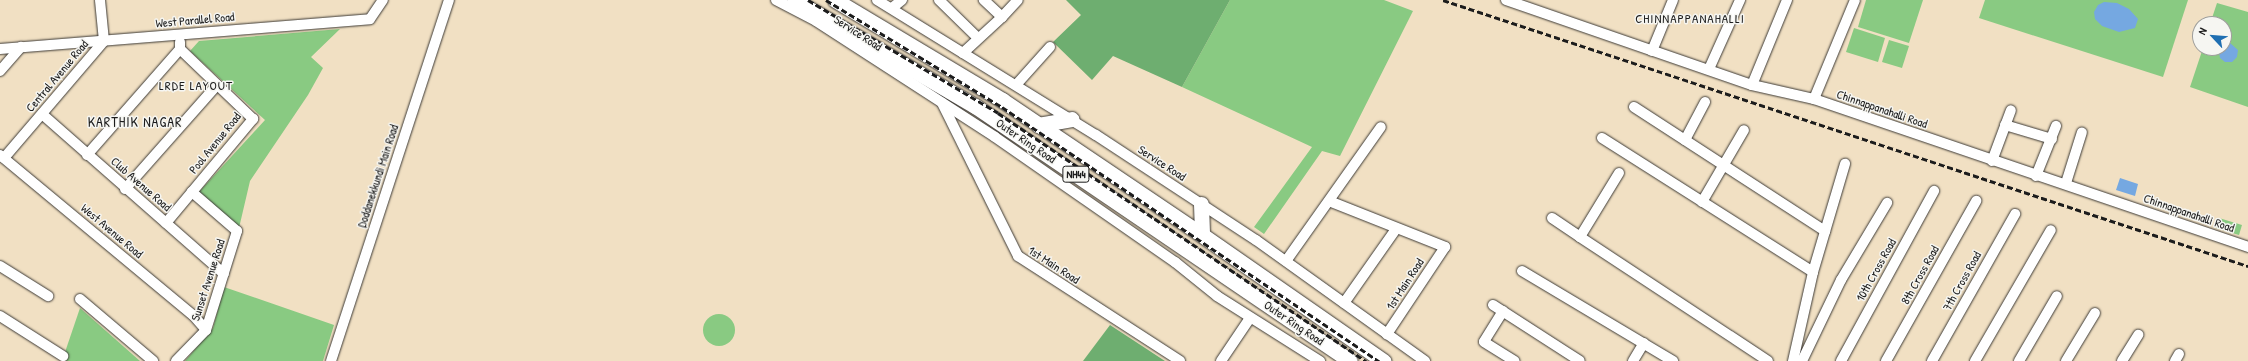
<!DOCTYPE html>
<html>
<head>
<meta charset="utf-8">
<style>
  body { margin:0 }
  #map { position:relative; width:2248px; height:361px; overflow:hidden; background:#f1e0c3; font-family:"Patrick Hand",sans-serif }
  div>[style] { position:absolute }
  .green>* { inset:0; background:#89ca82 }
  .round { border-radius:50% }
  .forest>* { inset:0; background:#6eae70 }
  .water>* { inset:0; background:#75a8e1 }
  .roads { filter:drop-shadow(0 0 1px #3c3935) drop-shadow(0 0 1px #3c3935) }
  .minor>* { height:10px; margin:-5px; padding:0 5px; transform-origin:5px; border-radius:5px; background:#fff }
  .highway>* { height:15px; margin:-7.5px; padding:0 7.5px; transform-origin:7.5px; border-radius:7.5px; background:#fff }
  .rail>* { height:3px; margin-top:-1.5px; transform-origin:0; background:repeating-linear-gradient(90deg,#1c1c1c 0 6px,transparent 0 9px) }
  span { translate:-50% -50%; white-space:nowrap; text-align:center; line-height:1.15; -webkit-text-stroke:3px #f6f6f2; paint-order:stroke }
  .shield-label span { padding:1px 3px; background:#f6f6f2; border:1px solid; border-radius:3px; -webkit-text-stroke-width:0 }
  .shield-label { font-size:11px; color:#1c1c1c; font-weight:700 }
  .street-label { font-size:12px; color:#1c1c1c }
  .neighbourhood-label { font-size:13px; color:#1c1c1c; letter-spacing:1px }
  .quarter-label { font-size:14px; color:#1c1c1c; letter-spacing:1px }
  .north { position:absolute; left:2192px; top:16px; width:40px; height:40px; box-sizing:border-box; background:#f6f6f2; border:1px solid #9f9f9c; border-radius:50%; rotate:296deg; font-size:11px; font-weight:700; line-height:16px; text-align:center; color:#1c1c1c }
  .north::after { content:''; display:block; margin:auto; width:14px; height:18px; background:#1f6fb2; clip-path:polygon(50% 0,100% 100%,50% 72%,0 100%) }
</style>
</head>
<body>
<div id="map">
  <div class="green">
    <div style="clip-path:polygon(1230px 0,1384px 0,1413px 11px,1340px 156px,1322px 151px,1264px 234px,1254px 227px,1312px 147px,1182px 87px)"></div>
    <div style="clip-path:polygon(1866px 0,1923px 0,1909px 43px,1858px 27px)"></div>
    <div style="clip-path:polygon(1985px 0,2188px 0,2163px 77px,1979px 18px)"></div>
    <div style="clip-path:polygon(2217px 3px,2248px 12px,2248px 107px,2190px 87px,2203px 48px,2224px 48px,2224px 24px,2210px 24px)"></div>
    <div style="clip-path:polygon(1854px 28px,1885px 38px,1878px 62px,1846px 52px)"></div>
    <div style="clip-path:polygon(340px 29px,311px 57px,323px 68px,308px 95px,250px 181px,239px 228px,198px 193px,265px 120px,190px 51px,199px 41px)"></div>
    <div style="clip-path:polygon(1889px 40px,1909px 46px,1902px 68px,1882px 62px)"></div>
    <div style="clip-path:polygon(2219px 218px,2242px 225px,2239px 235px,2216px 228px)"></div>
    <div style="clip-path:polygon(224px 287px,334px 325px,323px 361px,185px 361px,213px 328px)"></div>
    <div style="clip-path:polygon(80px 308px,140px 361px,62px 361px)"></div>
    <div class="round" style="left:703px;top:314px;width:32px;height:32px"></div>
  </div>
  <div class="forest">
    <div style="clip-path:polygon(1066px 0,1230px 0,1182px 87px,1113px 56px,1092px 80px,1053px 42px,1081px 15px)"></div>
    <div style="clip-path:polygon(1110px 325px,1165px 361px,1083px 361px)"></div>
  </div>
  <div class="water">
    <div style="clip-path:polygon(2104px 2px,2117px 3px,2129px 9px,2138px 19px,2135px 28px,2119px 32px,2102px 26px,2095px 19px,2094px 12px,2098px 5px)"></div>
    <div style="clip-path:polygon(2230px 43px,2238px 50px,2237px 57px,2232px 62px,2225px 62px,2220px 58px,2219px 52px,2220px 48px,2224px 48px,2224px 44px)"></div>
    <div style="clip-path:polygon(2120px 178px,2138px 184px,2135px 196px,2116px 190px)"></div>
  </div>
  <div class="roads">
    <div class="minor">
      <div style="left:776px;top:0;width:45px;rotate:27.7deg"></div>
      <div style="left:816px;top:21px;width:213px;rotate:32.9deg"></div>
      <div style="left:995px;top:137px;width:219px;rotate:34.8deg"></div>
      <div style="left:1175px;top:262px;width:54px;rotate:39deg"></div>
      <div style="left:1217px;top:296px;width:122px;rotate:32.3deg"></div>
      <div style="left:877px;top:0;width:257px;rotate:31.7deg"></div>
      <div style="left:1096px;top:135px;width:191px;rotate:33.3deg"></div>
      <div style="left:1256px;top:240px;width:208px;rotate:35.6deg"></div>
      <div style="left:939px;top:0;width:54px;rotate:44.3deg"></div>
      <div style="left:1506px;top:0;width:260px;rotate:19.1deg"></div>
      <div style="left:1752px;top:85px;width:64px;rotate:12.7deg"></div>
      <div style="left:1814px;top:99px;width:459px;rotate:18.8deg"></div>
      <div style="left:892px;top:8px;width:13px;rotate:-39deg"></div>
      <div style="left:1002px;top:17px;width:23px;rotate:-47deg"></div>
      <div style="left:0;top:49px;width:371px;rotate:-4.6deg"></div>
      <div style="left:370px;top:19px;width:23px;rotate:-56deg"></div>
      <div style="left:1652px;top:51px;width:55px;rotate:-67.6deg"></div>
      <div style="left:963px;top:53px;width:53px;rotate:-42.7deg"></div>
      <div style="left:1002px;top:17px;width:25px;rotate:-137deg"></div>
      <div style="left:1709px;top:69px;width:76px;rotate:-65.8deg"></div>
      <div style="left:0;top:71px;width:32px;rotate:-49deg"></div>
      <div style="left:1016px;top:85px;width:51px;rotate:-48.2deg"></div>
      <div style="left:1752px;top:85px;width:92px;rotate:-67.6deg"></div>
      <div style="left:1814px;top:99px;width:107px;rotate:-67.5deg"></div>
      <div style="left:942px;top:103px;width:171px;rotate:63.6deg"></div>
      <div style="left:1018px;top:256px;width:193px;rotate:32.9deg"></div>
      <div style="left:1634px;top:107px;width:228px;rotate:33deg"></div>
      <div style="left:42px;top:114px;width:242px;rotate:41.3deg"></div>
      <div style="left:2005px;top:125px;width:49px;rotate:16.6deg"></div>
      <div style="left:1602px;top:138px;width:250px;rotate:32.4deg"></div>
      <div style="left:1685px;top:140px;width:43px;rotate:-62.2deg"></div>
      <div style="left:0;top:155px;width:251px;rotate:39.7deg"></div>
      <div style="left:193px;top:315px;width:20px;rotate:49deg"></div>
      <div style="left:87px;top:155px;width:141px;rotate:-48.7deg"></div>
      <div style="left:180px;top:49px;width:7px;rotate:-90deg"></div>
      <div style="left:4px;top:158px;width:154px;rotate:-49.5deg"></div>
      <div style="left:104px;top:41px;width:41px;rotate:-95.6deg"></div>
      <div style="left:1992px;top:161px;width:54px;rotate:-69.6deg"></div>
      <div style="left:1619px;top:173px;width:75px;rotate:121.4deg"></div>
      <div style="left:1580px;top:237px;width:225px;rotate:33.4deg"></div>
      <div style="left:2036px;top:176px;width:54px;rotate:-68.2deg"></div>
      <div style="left:2066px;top:183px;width:53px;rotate:-72.6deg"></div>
      <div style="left:125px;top:189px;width:139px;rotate:-48.5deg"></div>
      <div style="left:1329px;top:201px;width:125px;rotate:21.6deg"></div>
      <div style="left:1445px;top:247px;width:105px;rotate:123.7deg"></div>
      <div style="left:1702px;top:202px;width:83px;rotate:-59.7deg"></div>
      <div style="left:1552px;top:218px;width:34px;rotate:34deg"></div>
      <div style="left:166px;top:223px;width:136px;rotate:-50.1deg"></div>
      <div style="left:253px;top:119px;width:101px;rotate:-136.2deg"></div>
      <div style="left:1286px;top:261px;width:164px;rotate:-54.7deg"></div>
      <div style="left:0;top:266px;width:57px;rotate:32deg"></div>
      <div style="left:1522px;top:271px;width:176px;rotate:30.8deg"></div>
      <div style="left:80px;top:299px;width:96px;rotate:40.3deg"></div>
      <div style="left:1344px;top:303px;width:90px;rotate:-54.9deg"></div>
      <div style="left:1493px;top:305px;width:103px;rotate:32.8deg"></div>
      <div style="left:1503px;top:311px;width:36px;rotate:122deg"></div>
      <div style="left:1484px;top:342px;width:36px;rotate:32deg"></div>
      <div style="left:0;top:316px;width:75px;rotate:32.4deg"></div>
      <div style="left:176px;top:361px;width:43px;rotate:-45.9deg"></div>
      <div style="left:206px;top:330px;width:104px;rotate:-72.6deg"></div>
      <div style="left:237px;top:231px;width:60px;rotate:-139.1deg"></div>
      <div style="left:331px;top:361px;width:380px;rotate:-71.9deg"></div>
      <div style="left:1221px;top:361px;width:52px;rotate:-56deg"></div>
      <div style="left:1633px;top:361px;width:21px;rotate:-59deg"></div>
      <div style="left:1793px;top:361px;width:91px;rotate:-77.3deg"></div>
      <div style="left:1813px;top:272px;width:113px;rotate:-73.5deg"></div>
      <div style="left:1802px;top:361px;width:90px;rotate:-64.3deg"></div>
      <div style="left:1841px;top:280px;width:90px;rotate:-59.1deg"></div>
      <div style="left:1841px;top:361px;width:194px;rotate:-61.3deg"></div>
      <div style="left:1886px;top:361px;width:184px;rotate:-60.6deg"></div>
      <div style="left:1932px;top:361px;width:169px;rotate:-60.5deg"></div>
      <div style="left:1975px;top:361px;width:151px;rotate:-59.9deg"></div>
      <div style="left:2019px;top:361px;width:75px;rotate:-59.7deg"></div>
      <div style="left:2066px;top:361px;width:56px;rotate:-58.9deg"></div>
      <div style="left:2122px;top:361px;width:31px;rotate:-58deg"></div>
      <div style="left:2175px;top:361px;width:8px;rotate:-60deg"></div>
    </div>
    <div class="highway">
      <div style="left:794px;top:0;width:210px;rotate:30.4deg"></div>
      <div style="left:975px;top:106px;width:453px;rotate:34.2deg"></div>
      <div style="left:835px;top:0;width:195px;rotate:30.9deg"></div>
      <div style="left:1002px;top:100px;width:241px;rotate:34deg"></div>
      <div style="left:1202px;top:235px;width:221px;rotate:34.8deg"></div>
      <div style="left:1038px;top:125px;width:34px;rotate:-10deg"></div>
      <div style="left:1201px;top:204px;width:31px;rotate:88deg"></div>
    </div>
  </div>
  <div class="rail">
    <div style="left:808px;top:0;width:221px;rotate:30.7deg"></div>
    <div style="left:998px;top:113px;width:444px;rotate:34deg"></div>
    <div style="left:826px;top:0;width:206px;rotate:31.3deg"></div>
    <div style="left:1002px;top:107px;width:455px;rotate:34deg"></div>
    <div style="left:1443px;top:0;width:848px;rotate:18.29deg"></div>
  </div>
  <div class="shield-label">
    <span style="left:1076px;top:174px">NH44</span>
  </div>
  <div class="street-label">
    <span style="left:195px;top:20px;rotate:-5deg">West Parallel Road</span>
    <span style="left:858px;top:33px;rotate:33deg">Service Road</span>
    <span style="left:57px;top:76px;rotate:-50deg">Central Avenue Road</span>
    <span style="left:1882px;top:109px;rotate:19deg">Chinnappanahalli Road</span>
    <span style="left:1026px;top:141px;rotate:34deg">Outer Ring Road</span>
    <span style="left:215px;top:143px;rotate:-51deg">Pool Avenue Road</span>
    <span style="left:1162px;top:163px;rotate:33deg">Service Road</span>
    <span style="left:378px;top:176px;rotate:-72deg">Doddanekkundi Main Road</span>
    <span style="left:141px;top:184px;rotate:41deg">Club Avenue Road</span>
    <span style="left:2189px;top:213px;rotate:19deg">Chinnappanahalli Road</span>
    <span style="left:112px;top:231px;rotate:40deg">West Avenue Road</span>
    <span style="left:1054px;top:265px;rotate:33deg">1st Main Road</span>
    <span style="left:1876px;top:270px;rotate:-61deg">10th Cross Road</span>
    <span style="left:1920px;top:275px;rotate:-61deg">8th Cross Road</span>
    <span style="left:208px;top:280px;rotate:-72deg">Sunset Avenue Road</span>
    <span style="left:1962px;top:281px;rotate:-61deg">7th Cross Road</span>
    <span style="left:1405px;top:284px;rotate:-57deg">1st Main Road</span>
    <span style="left:1294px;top:323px;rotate:34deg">Outer Ring Road</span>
  </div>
  <div class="neighbourhood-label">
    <span style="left:1690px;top:18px">CHINNAPPANAHALLI</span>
    <span style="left:196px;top:85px">LRDE LAYOUT</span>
  </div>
  <div class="quarter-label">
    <span style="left:135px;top:122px">KARTHIK NAGAR</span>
  </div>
  <div class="north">N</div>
</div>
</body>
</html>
